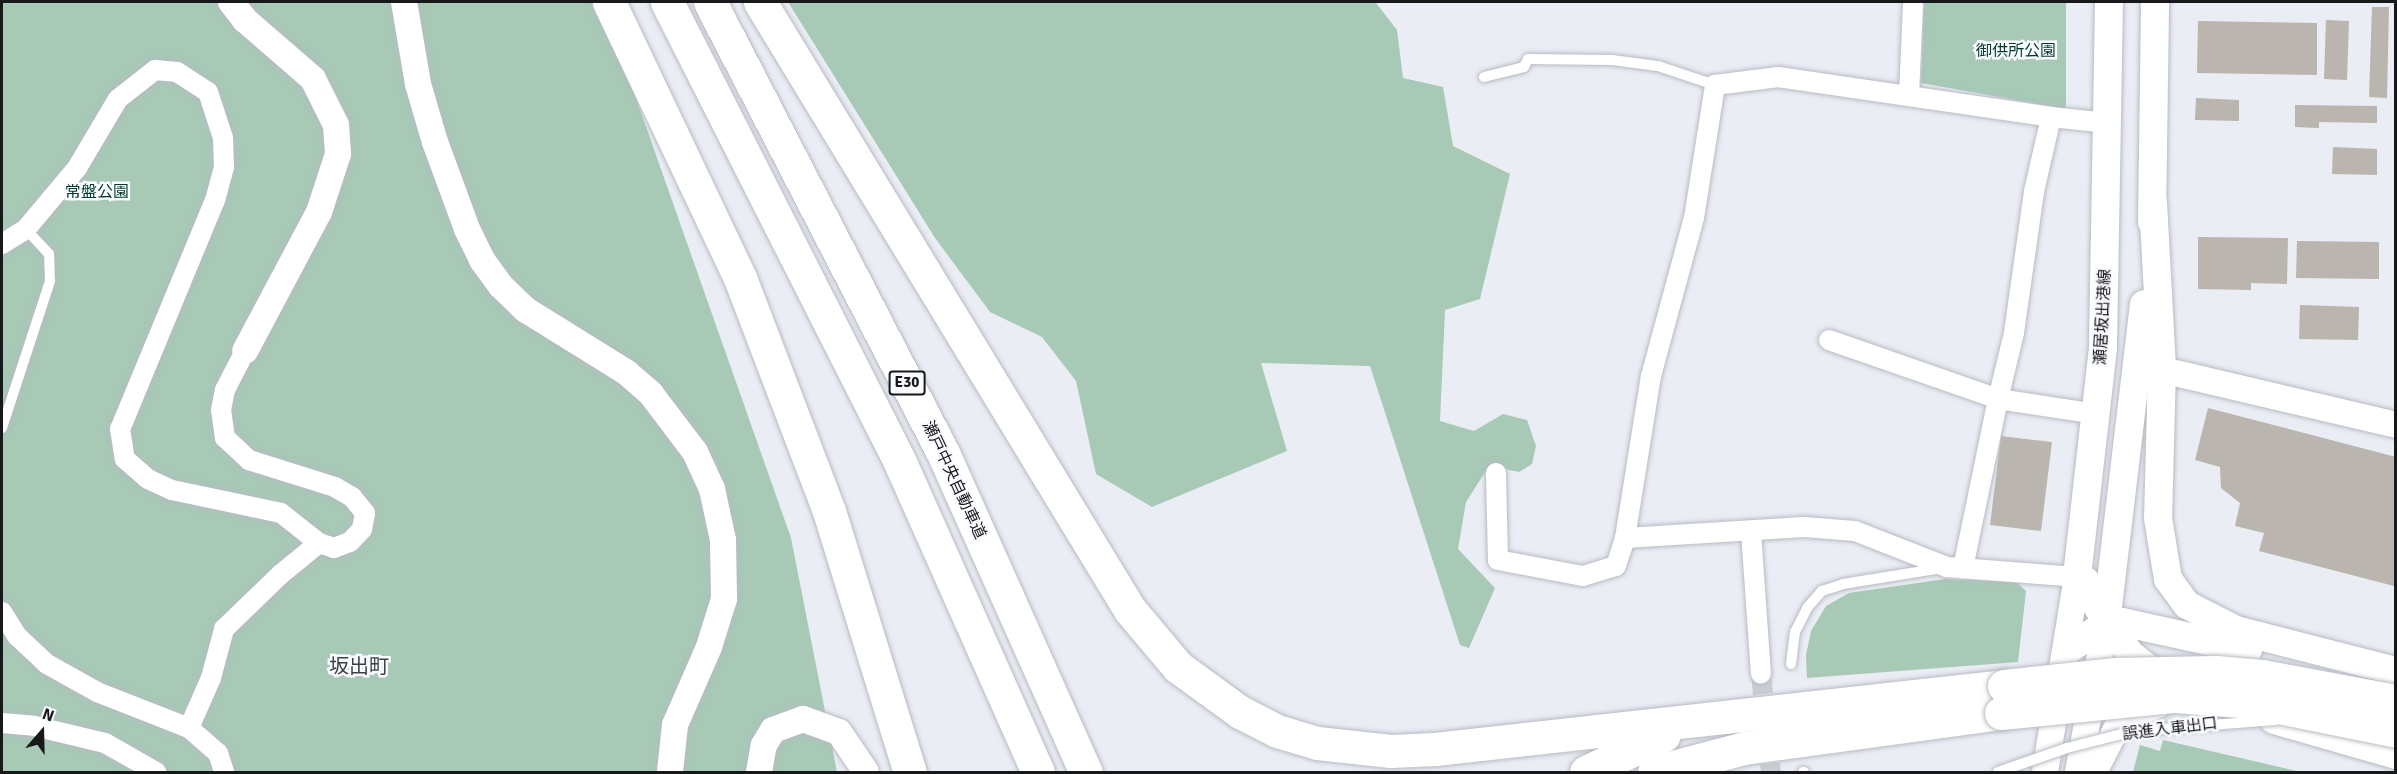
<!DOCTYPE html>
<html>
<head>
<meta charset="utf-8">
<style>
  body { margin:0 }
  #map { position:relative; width:2397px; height:774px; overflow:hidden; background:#eaedf4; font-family:Signika,"Noto Sans JP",sans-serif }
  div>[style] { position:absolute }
  .green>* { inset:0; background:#a7c9b6 }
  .building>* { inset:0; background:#bab5ae }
  .minor-tunnel>* { height:20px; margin-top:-10px; transform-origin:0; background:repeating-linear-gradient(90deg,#cacdd3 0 20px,transparent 0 30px) }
  .roads { filter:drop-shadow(0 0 2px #b8bbc2) drop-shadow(0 0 2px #b8bbc2) }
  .service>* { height:10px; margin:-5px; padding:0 5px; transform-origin:5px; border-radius:5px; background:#fff }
  .minor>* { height:20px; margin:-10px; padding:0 10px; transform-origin:10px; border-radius:10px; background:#fff }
  .tertiary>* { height:26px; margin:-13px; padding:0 13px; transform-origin:13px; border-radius:13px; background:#fff }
  .secondary>* { height:28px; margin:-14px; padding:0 14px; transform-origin:14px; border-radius:14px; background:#fff }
  .motorway>* { height:33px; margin:-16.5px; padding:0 16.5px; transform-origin:16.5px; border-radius:16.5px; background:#fff }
  .bridges { filter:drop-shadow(0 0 2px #b8bbc2) drop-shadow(0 0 2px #b8bbc2) }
  .service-bridge>* { height:10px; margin:-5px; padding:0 5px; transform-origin:5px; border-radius:5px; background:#fff }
  .motorway-bridge>* { height:33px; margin:-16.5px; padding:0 16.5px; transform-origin:16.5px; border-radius:16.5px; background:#fff }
  span { translate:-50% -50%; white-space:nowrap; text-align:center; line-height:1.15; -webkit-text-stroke:5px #f9faff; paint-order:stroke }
  .shield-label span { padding:2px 4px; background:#f9faff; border:2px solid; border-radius:4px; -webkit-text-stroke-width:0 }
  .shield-label { font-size:15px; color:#17181a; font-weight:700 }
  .park-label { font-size:16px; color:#033c26 }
  .street-label { font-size:16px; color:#17181a }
  .quarter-label { font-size:20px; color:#3e4046 }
  .frame { position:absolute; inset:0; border:3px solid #17181a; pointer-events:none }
  .north { position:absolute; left:12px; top:702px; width:60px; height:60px; -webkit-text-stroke:4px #f9faff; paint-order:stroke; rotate:20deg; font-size:16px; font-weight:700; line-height:24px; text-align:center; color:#17181a }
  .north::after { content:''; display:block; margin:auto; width:21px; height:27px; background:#17181a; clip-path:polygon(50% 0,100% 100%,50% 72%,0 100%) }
</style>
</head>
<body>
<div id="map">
  <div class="green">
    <div style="clip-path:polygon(2px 2px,592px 2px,631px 84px,791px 538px,837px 772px,2px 772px)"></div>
    <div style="clip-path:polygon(788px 2px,1376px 3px,1397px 30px,1403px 78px,1443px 87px,1453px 146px,1510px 174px,1480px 299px,1445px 310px,1440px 421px,1474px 431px,1503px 414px,1527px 420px,1536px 446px,1532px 464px,1519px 472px,1489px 466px,1466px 502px,1458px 549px,1495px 588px,1469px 648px,1460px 645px,1370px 366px,1261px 363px,1287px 451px,1152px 507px,1096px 474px,1076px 381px,1042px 337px,990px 312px,935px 238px)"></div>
    <div style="clip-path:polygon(1924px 2px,2066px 2px,2066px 109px,1921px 83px)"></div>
    <div style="clip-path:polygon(1945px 579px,2016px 582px,2026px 591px,2018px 662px,1807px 678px,1806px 655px,1811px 631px,1826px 606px,1849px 593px)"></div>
    <div style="clip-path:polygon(2163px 740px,2301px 772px,2133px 772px,2140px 745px,2160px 751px)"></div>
  </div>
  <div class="building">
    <div style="clip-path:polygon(2372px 7px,2389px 7px,2387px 98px,2369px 97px)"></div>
    <div style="clip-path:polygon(2326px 20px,2349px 21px,2347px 80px,2324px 79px)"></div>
    <div style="clip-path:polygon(2198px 21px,2317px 23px,2317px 75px,2197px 73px)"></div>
    <div style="clip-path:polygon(2196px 98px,2239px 100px,2239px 121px,2195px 120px)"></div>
    <div style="clip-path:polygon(2295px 105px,2377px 106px,2377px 123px,2319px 122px,2319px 128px,2295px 127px)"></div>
    <div style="clip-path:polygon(2333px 147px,2377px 149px,2377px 175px,2332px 174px)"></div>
    <div style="clip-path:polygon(2198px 237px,2288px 238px,2287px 284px,2251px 283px,2251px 290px,2198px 289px)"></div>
    <div style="clip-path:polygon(2297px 241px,2379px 242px,2379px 279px,2296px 278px)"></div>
    <div style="clip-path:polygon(2300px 305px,2359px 307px,2358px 340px,2299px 339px)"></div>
    <div style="clip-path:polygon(2208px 408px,2396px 457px,2394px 586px,2259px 551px,2264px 533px,2235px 526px,2240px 503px,2221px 488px,2220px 467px,2195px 460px)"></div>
    <div style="clip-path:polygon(2001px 436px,2052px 442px,2041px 531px,1990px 525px)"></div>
  </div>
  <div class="minor-tunnel">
    <div style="left:1761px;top:674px;width:99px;rotate:84.2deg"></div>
  </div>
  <div class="roads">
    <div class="service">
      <div style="left:1484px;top:77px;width:41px;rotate:-14deg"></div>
      <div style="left:1524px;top:67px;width:9px;rotate:-63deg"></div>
      <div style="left:1528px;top:59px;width:84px;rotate:0.7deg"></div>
      <div style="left:1612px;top:60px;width:46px;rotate:7.4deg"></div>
      <div style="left:1658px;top:66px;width:60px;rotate:18.4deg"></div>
      <div style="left:2px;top:428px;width:155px;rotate:-71.9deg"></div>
      <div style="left:50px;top:281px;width:27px;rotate:-92deg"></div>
      <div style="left:49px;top:254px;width:34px;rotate:-133deg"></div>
      <div style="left:1791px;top:664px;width:32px;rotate:-83deg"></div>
      <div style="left:1795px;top:632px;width:27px;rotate:-63deg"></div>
      <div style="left:1807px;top:608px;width:23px;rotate:-49deg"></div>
      <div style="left:1822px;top:591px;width:22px;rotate:-18deg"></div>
      <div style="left:1843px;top:584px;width:100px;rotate:-9.2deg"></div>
      <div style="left:1803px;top:772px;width:1px"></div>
    </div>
    <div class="minor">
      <div style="left:1909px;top:95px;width:93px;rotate:-87.5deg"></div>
      <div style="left:2051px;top:117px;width:57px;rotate:6deg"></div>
      <div style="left:2px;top:244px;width:28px;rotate:-32deg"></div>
      <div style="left:26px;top:229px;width:80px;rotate:-50.1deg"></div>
      <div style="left:77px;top:168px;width:80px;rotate:-59.3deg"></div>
      <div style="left:118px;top:99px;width:47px;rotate:-38.1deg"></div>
      <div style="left:155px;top:70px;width:22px;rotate:5deg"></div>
      <div style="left:177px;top:72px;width:37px;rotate:33deg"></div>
      <div style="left:208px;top:92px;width:48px;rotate:71.9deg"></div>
      <div style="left:223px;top:138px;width:29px;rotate:88deg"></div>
      <div style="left:224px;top:167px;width:34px;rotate:105deg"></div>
      <div style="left:215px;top:200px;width:248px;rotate:112.5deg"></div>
      <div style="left:120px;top:429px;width:30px;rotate:81deg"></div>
      <div style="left:125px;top:459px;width:30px;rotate:41deg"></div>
      <div style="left:148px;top:479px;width:26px;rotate:25deg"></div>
      <div style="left:172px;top:490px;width:111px;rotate:11.9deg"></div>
      <div style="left:281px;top:513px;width:48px;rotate:38.3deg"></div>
      <div style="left:319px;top:543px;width:16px;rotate:18deg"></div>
      <div style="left:334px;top:548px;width:17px;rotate:-21deg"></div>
      <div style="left:350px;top:542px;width:18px;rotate:-47deg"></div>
      <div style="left:362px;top:529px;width:16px;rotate:-79deg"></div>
      <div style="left:365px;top:513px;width:21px;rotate:-129deg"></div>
      <div style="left:352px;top:497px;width:20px;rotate:-150deg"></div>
      <div style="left:335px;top:487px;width:90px;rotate:-162.6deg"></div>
      <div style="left:249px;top:460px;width:33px;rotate:-137deg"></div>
      <div style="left:225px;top:438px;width:28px;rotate:-98deg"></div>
      <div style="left:221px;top:410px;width:20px;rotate:-79deg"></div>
      <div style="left:225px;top:390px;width:44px;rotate:-62.9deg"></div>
      <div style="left:1829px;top:340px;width:179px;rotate:19.2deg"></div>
      <div style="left:1998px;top:399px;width:173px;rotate:101.7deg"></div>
      <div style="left:1496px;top:473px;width:87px;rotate:88.7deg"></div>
      <div style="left:1498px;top:560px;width:86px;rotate:10.7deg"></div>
      <div style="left:1583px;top:576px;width:34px;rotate:-17deg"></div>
      <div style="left:1616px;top:566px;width:29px;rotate:-72deg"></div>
      <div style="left:1625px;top:538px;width:164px;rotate:-80.9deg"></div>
      <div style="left:1651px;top:376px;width:164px;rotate:-74.8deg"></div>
      <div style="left:1694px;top:218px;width:135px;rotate:-81deg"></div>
      <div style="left:1715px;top:85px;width:64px;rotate:-7.2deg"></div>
      <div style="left:1778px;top:77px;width:276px;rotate:8.3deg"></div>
      <div style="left:2051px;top:117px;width:77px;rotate:102.8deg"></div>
      <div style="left:2034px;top:192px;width:142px;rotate:98.1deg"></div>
      <div style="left:2014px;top:333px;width:68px;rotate:103.6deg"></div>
      <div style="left:1998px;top:399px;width:99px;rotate:8.7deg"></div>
      <div style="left:1751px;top:532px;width:142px;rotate:86deg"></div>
      <div style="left:1625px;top:538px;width:179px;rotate:-3.5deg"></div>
      <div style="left:1804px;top:527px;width:51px;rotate:4.5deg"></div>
      <div style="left:1855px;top:531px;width:99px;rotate:21.4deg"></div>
      <div style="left:1947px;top:567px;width:142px;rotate:4.4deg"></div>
      <div style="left:2px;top:612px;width:28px;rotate:58deg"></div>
      <div style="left:17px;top:636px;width:41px;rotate:43deg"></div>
      <div style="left:47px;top:664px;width:57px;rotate:29.2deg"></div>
      <div style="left:97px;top:692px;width:99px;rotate:21.4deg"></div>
      <div style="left:189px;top:728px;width:38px;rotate:41deg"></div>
      <div style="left:218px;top:753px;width:20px;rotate:72deg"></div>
      <div style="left:2px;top:723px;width:32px;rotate:5deg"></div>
      <div style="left:34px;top:726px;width:73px;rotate:13.5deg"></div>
      <div style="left:105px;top:743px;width:59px;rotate:29.6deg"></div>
      <div style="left:189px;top:728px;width:55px;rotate:-66.3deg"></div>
      <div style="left:211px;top:678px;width:51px;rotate:-75.1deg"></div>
      <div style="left:224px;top:629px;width:79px;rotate:-44deg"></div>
      <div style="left:281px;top:574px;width:49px;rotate:-39.2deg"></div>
    </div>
    <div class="tertiary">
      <div style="left:231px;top:2px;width:23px;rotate:52deg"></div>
      <div style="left:245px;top:20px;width:90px;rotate:40.9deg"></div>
      <div style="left:313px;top:79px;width:51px;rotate:63.4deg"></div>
      <div style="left:336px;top:125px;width:29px;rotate:86deg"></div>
      <div style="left:338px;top:154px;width:61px;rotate:108.1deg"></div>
      <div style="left:319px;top:212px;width:157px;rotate:118deg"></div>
      <div style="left:404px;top:2px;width:83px;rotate:80.3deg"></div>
      <div style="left:418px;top:84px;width:60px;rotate:73.7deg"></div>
      <div style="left:435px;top:142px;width:93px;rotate:69.8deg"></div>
      <div style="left:467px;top:229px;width:34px;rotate:64deg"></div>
      <div style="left:482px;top:260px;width:32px;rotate:54deg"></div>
      <div style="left:501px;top:286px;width:35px;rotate:44deg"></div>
      <div style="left:526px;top:310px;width:118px;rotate:31.8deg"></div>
      <div style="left:626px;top:372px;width:33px;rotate:41deg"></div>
      <div style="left:651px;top:394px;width:73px;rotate:52.8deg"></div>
      <div style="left:695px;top:452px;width:41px;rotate:65.3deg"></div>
      <div style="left:712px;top:489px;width:52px;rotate:77.8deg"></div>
      <div style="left:723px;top:540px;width:59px;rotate:89deg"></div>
      <div style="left:724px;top:599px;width:50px;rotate:107.4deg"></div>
      <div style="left:709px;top:647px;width:85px;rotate:113.6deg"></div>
      <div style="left:675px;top:725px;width:47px;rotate:96.1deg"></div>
      <div style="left:2141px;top:365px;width:262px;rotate:13.2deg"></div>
      <div style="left:759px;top:772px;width:27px;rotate:-80deg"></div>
      <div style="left:764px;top:745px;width:17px;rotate:-59deg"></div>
      <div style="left:773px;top:730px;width:32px;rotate:-20deg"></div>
      <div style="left:803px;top:719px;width:38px;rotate:20deg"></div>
      <div style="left:839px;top:732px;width:48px;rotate:56deg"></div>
      <div style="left:2045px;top:772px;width:198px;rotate:-80.7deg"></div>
      <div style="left:2078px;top:772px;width:152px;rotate:-79.4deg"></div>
      <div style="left:2094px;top:772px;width:48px;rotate:-62.9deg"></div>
      <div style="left:2116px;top:729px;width:18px;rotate:-45deg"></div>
      <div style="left:2129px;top:716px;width:31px;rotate:-21deg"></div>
    </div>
    <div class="secondary">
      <div style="left:2109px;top:2px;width:346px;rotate:91deg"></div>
      <div style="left:2103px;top:348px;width:230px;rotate:96.5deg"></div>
      <div style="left:2077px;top:577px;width:93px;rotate:55.5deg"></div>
      <div style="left:2130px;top:654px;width:42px;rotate:38.2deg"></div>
      <div style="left:2153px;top:202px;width:166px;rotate:86.9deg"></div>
      <div style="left:2162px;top:368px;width:150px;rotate:91.5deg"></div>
      <div style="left:2158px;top:518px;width:62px;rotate:80.7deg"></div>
      <div style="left:2168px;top:579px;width:32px;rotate:54deg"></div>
      <div style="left:2187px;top:605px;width:55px;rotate:27deg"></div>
      <div style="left:2236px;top:630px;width:165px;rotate:14.4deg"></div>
      <div style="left:2152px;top:222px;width:220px;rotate:-89.2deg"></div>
      <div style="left:2106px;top:623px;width:321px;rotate:-83.2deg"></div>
      <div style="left:2067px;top:651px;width:48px;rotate:-35.7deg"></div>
      <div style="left:2106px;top:623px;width:16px;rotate:-4deg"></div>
      <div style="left:2122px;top:622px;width:129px;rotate:12.5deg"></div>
      <div style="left:2274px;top:720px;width:127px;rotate:16deg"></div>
    </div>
    <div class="motorway">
      <div style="left:609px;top:2px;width:306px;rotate:64.6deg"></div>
      <div style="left:740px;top:278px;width:249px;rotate:69.1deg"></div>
      <div style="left:829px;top:511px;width:273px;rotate:72.8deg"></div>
      <div style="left:667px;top:2px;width:513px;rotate:63.14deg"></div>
      <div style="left:899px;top:460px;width:342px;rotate:66deg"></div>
      <div style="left:710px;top:2px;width:508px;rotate:62.68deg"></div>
      <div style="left:943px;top:453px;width:350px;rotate:65.9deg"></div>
      <div style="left:760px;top:2px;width:712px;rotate:58.68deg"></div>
      <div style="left:1130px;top:610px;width:75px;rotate:49.9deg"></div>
      <div style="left:1178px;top:667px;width:77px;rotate:36deg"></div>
      <div style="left:1240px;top:712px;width:42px;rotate:27.2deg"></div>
      <div style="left:1277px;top:731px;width:42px;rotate:16.7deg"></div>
      <div style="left:1317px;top:743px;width:74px;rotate:6.2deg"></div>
      <div style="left:1391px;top:751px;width:44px;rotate:-2.6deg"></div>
      <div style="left:1435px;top:749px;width:572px;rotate:-6.32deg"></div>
      <div style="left:1586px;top:772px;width:86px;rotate:-25.4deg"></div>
      <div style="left:1654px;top:772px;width:93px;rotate:-14.9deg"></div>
      <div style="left:1744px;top:748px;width:259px;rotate:-7.8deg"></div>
    </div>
  </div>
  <div class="bridges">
    <div class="service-bridge">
      <div style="left:1998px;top:772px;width:73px;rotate:-19.2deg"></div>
      <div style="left:2067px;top:748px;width:68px;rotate:-14.4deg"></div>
      <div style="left:2133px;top:731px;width:143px;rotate:-4.4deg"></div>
    </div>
    <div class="motorway-bridge">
      <div style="left:2004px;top:686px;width:112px;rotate:-6.2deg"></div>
      <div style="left:2115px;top:674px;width:101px;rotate:-1.1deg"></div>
      <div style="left:2216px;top:672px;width:46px;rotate:5deg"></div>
      <div style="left:2262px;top:676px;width:136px;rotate:10.6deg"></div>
      <div style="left:2001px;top:713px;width:175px;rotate:-5.6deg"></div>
      <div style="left:2175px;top:696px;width:79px;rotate:4.3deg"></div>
      <div style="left:2254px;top:702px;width:145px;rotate:11.5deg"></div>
    </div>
  </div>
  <div class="shield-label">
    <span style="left:907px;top:383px">E30</span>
  </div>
  <div class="park-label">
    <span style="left:2016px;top:51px">御供所公園</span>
    <span style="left:97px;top:192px">常盤公園</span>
  </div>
  <div class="street-label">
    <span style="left:2103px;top:317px;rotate:-87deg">瀬居坂出港線</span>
    <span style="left:954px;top:480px;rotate:65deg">瀬戸中央自動車道</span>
    <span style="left:2170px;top:729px;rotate:-7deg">誤進入車出口</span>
  </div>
  <div class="quarter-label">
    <span style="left:359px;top:666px">坂出町</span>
  </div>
  <div class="frame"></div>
  <div class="north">N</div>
</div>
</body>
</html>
